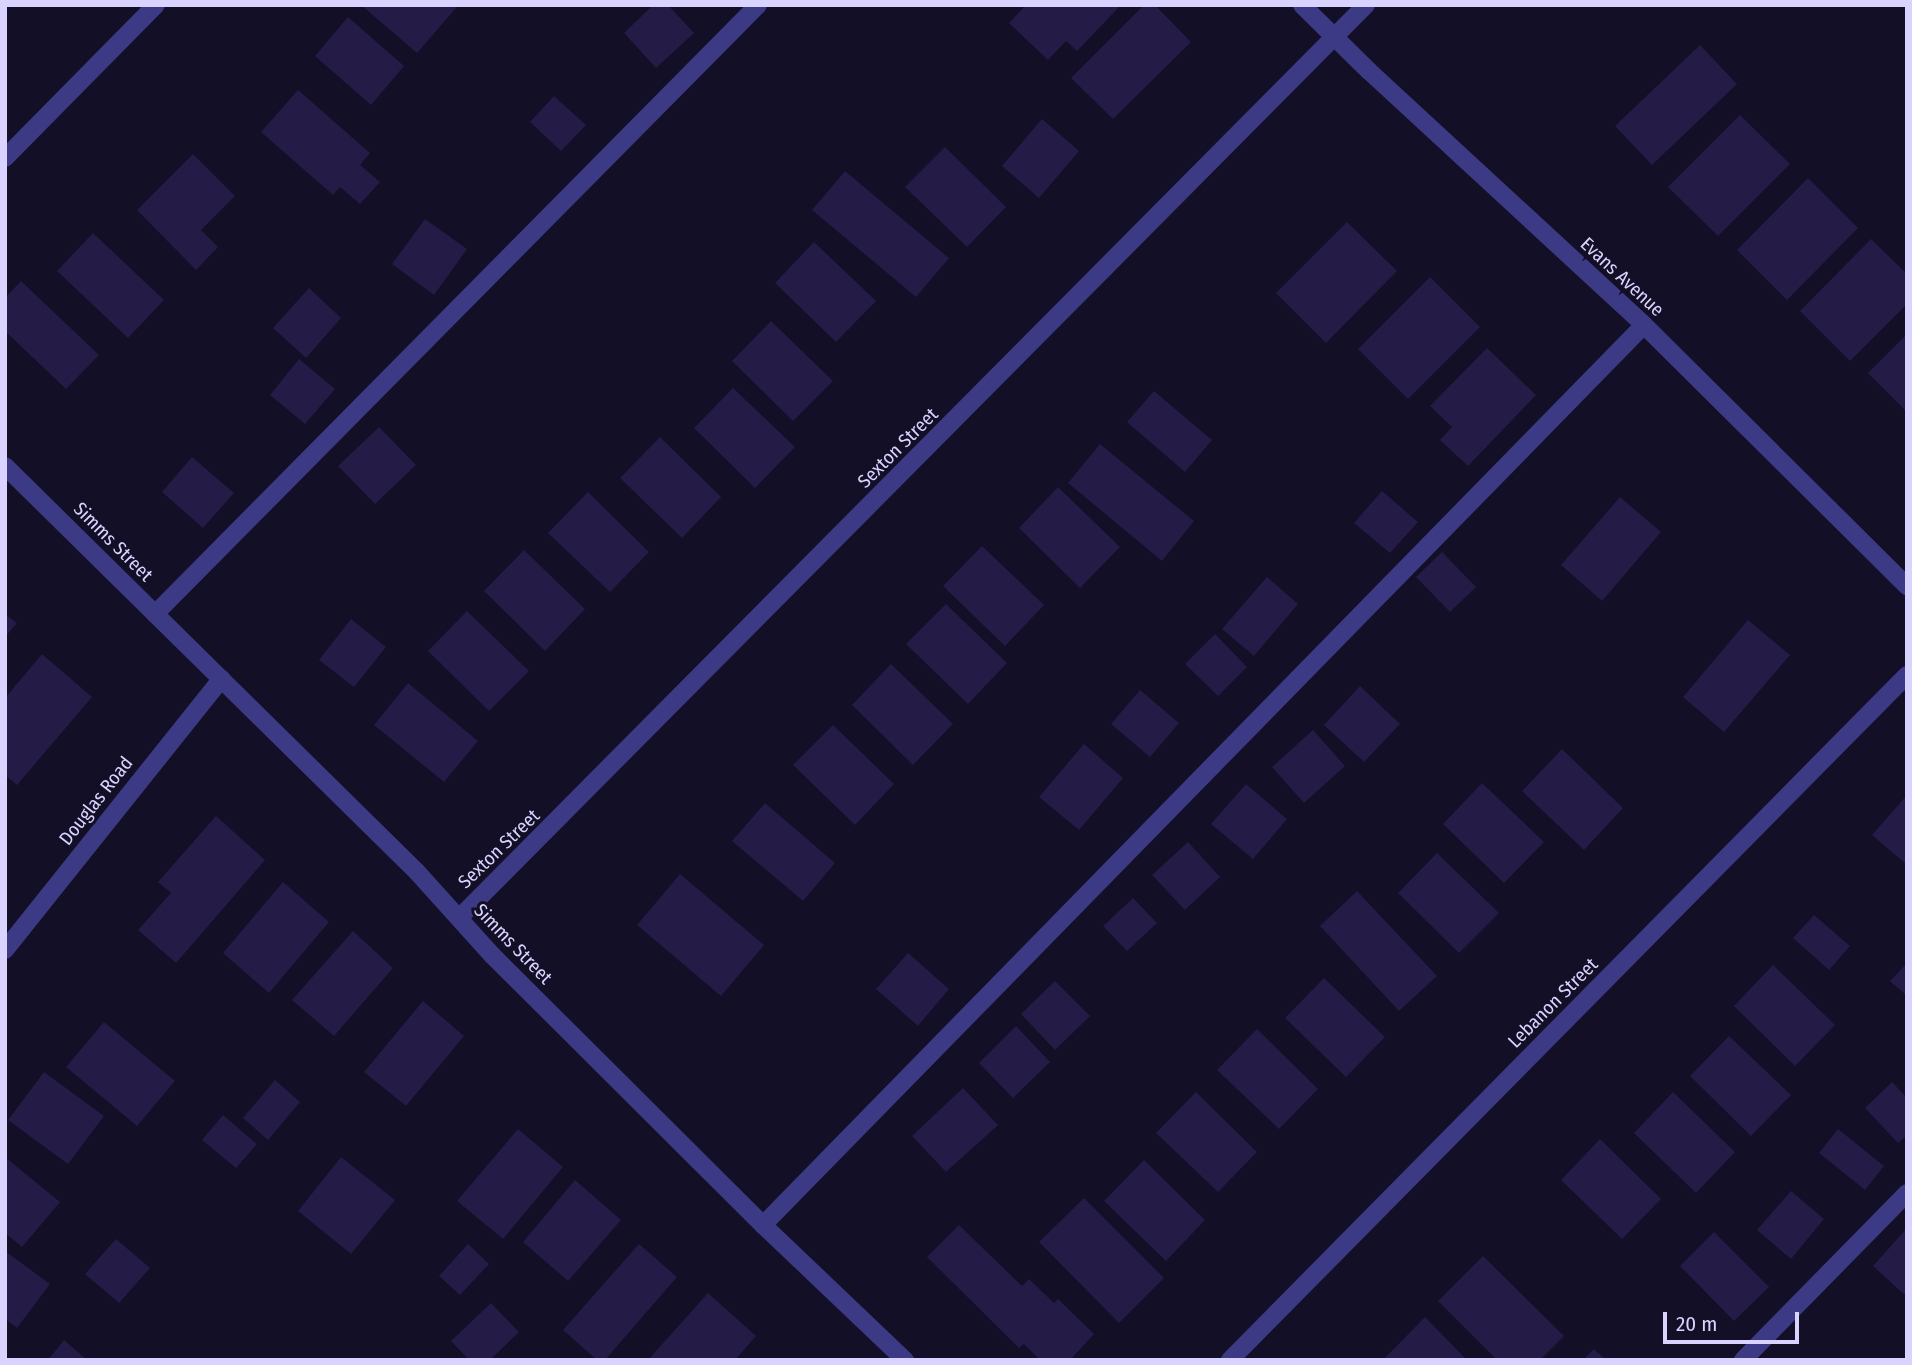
<!DOCTYPE html>
<html>
<head>
<meta charset="utf-8">
<style>
  body { margin:0 }
  #map { position:relative; width:1912px; height:1365px; overflow:hidden; background:#130f26; font-family:"Fira Sans Condensed",sans-serif }
  div>[style] { position:absolute }
  .building>* { inset:0; background:#241b47 }
  .minor>* { height:18px; margin:-9px; padding:0 9px; transform-origin:9px; border-radius:9px; background:#3d3a85 }
  span { translate:-50% -50%; white-space:nowrap; text-align:center; line-height:1.15; -webkit-text-stroke:6px #130f26; paint-order:stroke }
  .street-label { font-size:19px; color:#d9d4ff }
  .frame { position:absolute; inset:0; border:7px solid #d9d4ff; pointer-events:none }
  .scale { position:absolute; left:1663px; top:1312px; width:136px; height:32px; box-sizing:border-box; border:4px solid #d9d4ff; border-top:0; padding-left:9px; font-size:21px; line-height:24px; white-space:nowrap; color:#d9d4ff; -webkit-text-stroke:5px #130f26; paint-order:stroke }
</style>
</head>
<body>
<div id="map">
  <div class="building">
    <div style="clip-path:polygon(361px 5px,453px 5px,456px 8px,417px 53px)"></div>
    <div style="clip-path:polygon(653px 5px,668px 5px,694px 33px,656px 68px,624px 33px)"></div>
    <div style="clip-path:polygon(1026px 5px,1121px 5px,1077px 51px,1066px 41px,1048px 60px,1009px 23px)"></div>
    <div style="clip-path:polygon(1144px 5px,1155px 5px,1191px 42px,1113px 119px,1071px 78px)"></div>
    <div style="clip-path:polygon(348px 17px,404px 66px,371px 105px,315px 56px)"></div>
    <div style="clip-path:polygon(1700px 45px,1737px 84px,1652px 165px,1615px 126px)"></div>
    <div style="clip-path:polygon(298px 90px,370px 153px,360px 165px,380px 182px,360px 204px,340px 187px,333px 195px,261px 132px)"></div>
    <div style="clip-path:polygon(554px 96px,586px 125px,561px 151px,530px 122px)"></div>
    <div style="clip-path:polygon(1740px 115px,1790px 164px,1718px 236px,1668px 187px)"></div>
    <div style="clip-path:polygon(1042px 119px,1079px 151px,1039px 198px,1002px 166px)"></div>
    <div style="clip-path:polygon(945px 147px,1006px 207px,967px 247px,905px 187px)"></div>
    <div style="clip-path:polygon(193px 154px,235px 196px,201px 230px,218px 247px,196px 270px,137px 210px)"></div>
    <div style="clip-path:polygon(845px 171px,949px 258px,916px 297px,812px 210px)"></div>
    <div style="clip-path:polygon(1808px 178px,1858px 228px,1787px 300px,1737px 250px)"></div>
    <div style="clip-path:polygon(425px 219px,467px 249px,434px 295px,392px 264px)"></div>
    <div style="clip-path:polygon(1347px 222px,1397px 271px,1326px 343px,1276px 293px)"></div>
    <div style="clip-path:polygon(93px 233px,164px 300px,128px 338px,57px 271px)"></div>
    <div style="clip-path:polygon(1871px 239px,1907px 274px,1907px 304px,1850px 361px,1800px 311px)"></div>
    <div style="clip-path:polygon(814px 242px,876px 301px,836px 342px,775px 283px)"></div>
    <div style="clip-path:polygon(1430px 277px,1480px 327px,1408px 399px,1358px 349px)"></div>
    <div style="clip-path:polygon(21px 281px,99px 355px,66px 389px,5px 331px,5px 298px)"></div>
    <div style="clip-path:polygon(309px 288px,341px 318px,306px 358px,273px 328px)"></div>
    <div style="clip-path:polygon(771px 321px,833px 381px,793px 421px,732px 361px)"></div>
    <div style="clip-path:polygon(1907px 334px,1907px 412px,1868px 373px)"></div>
    <div style="clip-path:polygon(1487px 348px,1536px 395px,1468px 466px,1440px 440px,1452px 427px,1430px 406px)"></div>
    <div style="clip-path:polygon(299px 359px,335px 389px,305px 424px,270px 395px)"></div>
    <div style="clip-path:polygon(733px 388px,795px 447px,755px 488px,694px 428px)"></div>
    <div style="clip-path:polygon(1154px 391px,1212px 440px,1185px 472px,1127px 422px)"></div>
    <div style="clip-path:polygon(379px 427px,416px 465px,375px 504px,338px 466px)"></div>
    <div style="clip-path:polygon(660px 437px,721px 497px,682px 538px,620px 478px)"></div>
    <div style="clip-path:polygon(1100px 444px,1194px 521px,1162px 561px,1068px 483px)"></div>
    <div style="clip-path:polygon(192px 457px,234px 493px,203px 528px,162px 492px)"></div>
    <div style="clip-path:polygon(1058px 487px,1120px 547px,1080px 588px,1019px 528px)"></div>
    <div style="clip-path:polygon(1382px 491px,1418px 522px,1390px 553px,1354px 523px)"></div>
    <div style="clip-path:polygon(588px 492px,649px 552px,610px 592px,548px 533px)"></div>
    <div style="clip-path:polygon(1620px 497px,1661px 532px,1602px 601px,1561px 565px)"></div>
    <div style="clip-path:polygon(982px 546px,1044px 605px,1005px 646px,943px 586px)"></div>
    <div style="clip-path:polygon(524px 550px,585px 609px,545px 651px,484px 591px)"></div>
    <div style="clip-path:polygon(1442px 552px,1476px 587px,1450px 612px,1416px 577px)"></div>
    <div style="clip-path:polygon(1267px 577px,1298px 604px,1254px 656px,1222px 629px)"></div>
    <div style="clip-path:polygon(946px 604px,1007px 663px,968px 704px,906px 644px)"></div>
    <div style="clip-path:polygon(467px 611px,529px 671px,489px 711px,428px 651px)"></div>
    <div style="clip-path:polygon(5px 614px,17px 623px,5px 637px)"></div>
    <div style="clip-path:polygon(351px 619px,386px 647px,354px 687px,319px 660px)"></div>
    <div style="clip-path:polygon(1748px 620px,1790px 655px,1724px 732px,1683px 697px)"></div>
    <div style="clip-path:polygon(1215px 634px,1247px 667px,1218px 696px,1185px 664px)"></div>
    <div style="clip-path:polygon(42px 654px,92px 697px,17px 785px,5px 775px,5px 698px)"></div>
    <div style="clip-path:polygon(891px 664px,953px 724px,913px 765px,852px 705px)"></div>
    <div style="clip-path:polygon(408px 683px,478px 741px,444px 782px,374px 725px)"></div>
    <div style="clip-path:polygon(1360px 686px,1400px 724px,1364px 762px,1324px 725px)"></div>
    <div style="clip-path:polygon(1140px 690px,1179px 723px,1150px 757px,1111px 724px)"></div>
    <div style="clip-path:polygon(833px 725px,894px 784px,855px 825px,793px 765px)"></div>
    <div style="clip-path:polygon(1313px 730px,1345px 766px,1304px 803px,1272px 767px)"></div>
    <div style="clip-path:polygon(1084px 744px,1123px 778px,1079px 830px,1039px 797px)"></div>
    <div style="clip-path:polygon(1562px 749px,1623px 808px,1584px 850px,1522px 791px)"></div>
    <div style="clip-path:polygon(1482px 783px,1544px 842px,1504px 883px,1443px 824px)"></div>
    <div style="clip-path:polygon(1246px 784px,1287px 819px,1253px 859px,1211px 824px)"></div>
    <div style="clip-path:polygon(1907px 795px,1907px 865px,1872px 835px)"></div>
    <div style="clip-path:polygon(765px 803px,835px 863px,803px 901px,732px 841px)"></div>
    <div style="clip-path:polygon(216px 816px,265px 860px,176px 963px,138px 930px,171px 893px,158px 882px)"></div>
    <div style="clip-path:polygon(1188px 842px,1220px 877px,1185px 910px,1152px 875px)"></div>
    <div style="clip-path:polygon(1437px 853px,1499px 913px,1459px 953px,1398px 893px)"></div>
    <div style="clip-path:polygon(680px 874px,764px 945px,721px 996px,637px 925px)"></div>
    <div style="clip-path:polygon(283px 882px,329px 922px,269px 993px,223px 953px)"></div>
    <div style="clip-path:polygon(1357px 891px,1437px 976px,1399px 1011px,1320px 926px)"></div>
    <div style="clip-path:polygon(1133px 898px,1157px 923px,1127px 951px,1103px 926px)"></div>
    <div style="clip-path:polygon(1814px 915px,1850px 946px,1829px 970px,1793px 938px)"></div>
    <div style="clip-path:polygon(353px 931px,393px 968px,334px 1036px,292px 1000px)"></div>
    <div style="clip-path:polygon(908px 953px,949px 989px,918px 1026px,876px 989px)"></div>
    <div style="clip-path:polygon(1907px 963px,1907px 996px,1890px 981px)"></div>
    <div style="clip-path:polygon(1773px 965px,1835px 1025px,1795px 1066px,1734px 1006px)"></div>
    <div style="clip-path:polygon(1324px 978px,1385px 1037px,1346px 1077px,1285px 1018px)"></div>
    <div style="clip-path:polygon(1055px 981px,1090px 1016px,1055px 1050px,1021px 1014px)"></div>
    <div style="clip-path:polygon(423px 1001px,464px 1036px,406px 1106px,364px 1072px)"></div>
    <div style="clip-path:polygon(104px 1022px,175px 1081px,137px 1126px,66px 1067px)"></div>
    <div style="clip-path:polygon(1016px 1026px,1050px 1062px,1013px 1098px,979px 1063px)"></div>
    <div style="clip-path:polygon(1257px 1029px,1318px 1089px,1279px 1129px,1217px 1070px)"></div>
    <div style="clip-path:polygon(1729px 1036px,1791px 1095px,1751px 1136px,1690px 1076px)"></div>
    <div style="clip-path:polygon(44px 1072px,104px 1116px,68px 1164px,8px 1120px)"></div>
    <div style="clip-path:polygon(275px 1080px,300px 1102px,268px 1140px,243px 1118px)"></div>
    <div style="clip-path:polygon(1892px 1082px,1907px 1098px,1907px 1135px,1898px 1143px,1865px 1108px)"></div>
    <div style="clip-path:polygon(963px 1088px,998px 1125px,946px 1172px,912px 1136px)"></div>
    <div style="clip-path:polygon(1196px 1092px,1257px 1152px,1218px 1192px,1156px 1133px)"></div>
    <div style="clip-path:polygon(1673px 1092px,1735px 1152px,1696px 1193px,1634px 1133px)"></div>
    <div style="clip-path:polygon(223px 1115px,257px 1144px,236px 1168px,202px 1140px)"></div>
    <div style="clip-path:polygon(518px 1129px,563px 1167px,503px 1239px,457px 1201px)"></div>
    <div style="clip-path:polygon(1838px 1129px,1884px 1166px,1865px 1190px,1819px 1153px)"></div>
    <div style="clip-path:polygon(1600px 1139px,1661px 1199px,1622px 1239px,1561px 1180px)"></div>
    <div style="clip-path:polygon(5px 1157px,60px 1202px,22px 1247px,5px 1233px)"></div>
    <div style="clip-path:polygon(341px 1157px,395px 1200px,351px 1254px,298px 1211px)"></div>
    <div style="clip-path:polygon(1144px 1160px,1205px 1220px,1166px 1261px,1104px 1201px)"></div>
    <div style="clip-path:polygon(575px 1180px,621px 1220px,568px 1281px,523px 1242px)"></div>
    <div style="clip-path:polygon(1791px 1191px,1824px 1219px,1791px 1259px,1757px 1230px)"></div>
    <div style="clip-path:polygon(1084px 1198px,1164px 1278px,1119px 1323px,1039px 1242px)"></div>
    <div style="clip-path:polygon(959px 1225px,1022px 1286px,1029px 1279px,1054px 1303px,1058px 1299px,1094px 1334px,1070px 1360px,1040px 1360px,1024px 1344px,1019px 1348px,927px 1257px)"></div>
    <div style="clip-path:polygon(1907px 1228px,1907px 1297px,1873px 1266px)"></div>
    <div style="clip-path:polygon(1714px 1232px,1769px 1287px,1734px 1321px,1680px 1266px)"></div>
    <div style="clip-path:polygon(116px 1239px,150px 1268px,119px 1303px,85px 1274px)"></div>
    <div style="clip-path:polygon(468px 1244px,489px 1264px,460px 1295px,439px 1276px)"></div>
    <div style="clip-path:polygon(639px 1244px,677px 1277px,605px 1360px,597px 1360px,563px 1330px)"></div>
    <div style="clip-path:polygon(5px 1251px,50px 1284px,17px 1328px,5px 1319px)"></div>
    <div style="clip-path:polygon(1483px 1256px,1564px 1336px,1540px 1360px,1497px 1360px,1438px 1301px)"></div>
    <div style="clip-path:polygon(708px 1293px,756px 1336px,735px 1360px,648px 1360px)"></div>
    <div style="clip-path:polygon(491px 1303px,519px 1332px,490px 1360px,469px 1360px,451px 1341px)"></div>
    <div style="clip-path:polygon(1425px 1317px,1467px 1360px,1383px 1360px)"></div>
    <div style="clip-path:polygon(64px 1340px,87px 1360px,48px 1360px)"></div>
    <div style="clip-path:polygon(1594px 1349px,1606px 1360px,1583px 1360px)"></div>
  </div>
  <div class="minor">
    <div style="left:1302px;top:5px;width:94px;rotate:44.6deg"></div>
    <div style="left:1369px;top:71px;width:374px;rotate:42.7deg"></div>
    <div style="left:1644px;top:325px;width:371px;rotate:44.8deg"></div>
    <div style="left:5px;top:158px;width:215px;rotate:-45.4deg"></div>
    <div style="left:5px;top:466px;width:578px;rotate:44.58deg"></div>
    <div style="left:417px;top:872px;width:112px;rotate:47.9deg"></div>
    <div style="left:492px;top:955px;width:383px;rotate:44.9deg"></div>
    <div style="left:763px;top:1225px;width:196px;rotate:43.6deg"></div>
    <div style="left:155px;top:614px;width:857px;rotate:-45.28deg"></div>
    <div style="left:459px;top:918px;width:1287px;rotate:-45.19deg"></div>
    <div style="left:5px;top:950px;width:347px;rotate:-51.4deg"></div>
    <div style="left:763px;top:1225px;width:1259px;rotate:-45.61deg"></div>
    <div style="left:1230px;top:1360px;width:963px;rotate:-45.34deg"></div>
    <div style="left:1743px;top:1360px;width:234px;rotate:-45.5deg"></div>
  </div>
  <div class="street-label">
    <span style="left:1622px;top:277px;rotate:43deg">Evans Avenue</span>
    <span style="left:898px;top:448px;rotate:-45deg">Sexton Street</span>
    <span style="left:113px;top:542px;rotate:45deg">Simms Street</span>
    <span style="left:96px;top:801px;rotate:-52deg">Douglas Road</span>
    <span style="left:499px;top:849px;rotate:-44deg">Sexton Street</span>
    <span style="left:513px;top:944px;rotate:46deg">Simms Street</span>
    <span style="left:1553px;top:1003px;rotate:-45deg">Lebanon Street</span>
  </div>
  <div class="frame"></div>
  <div class="scale">20 m</div>
</div>
</body>
</html>
